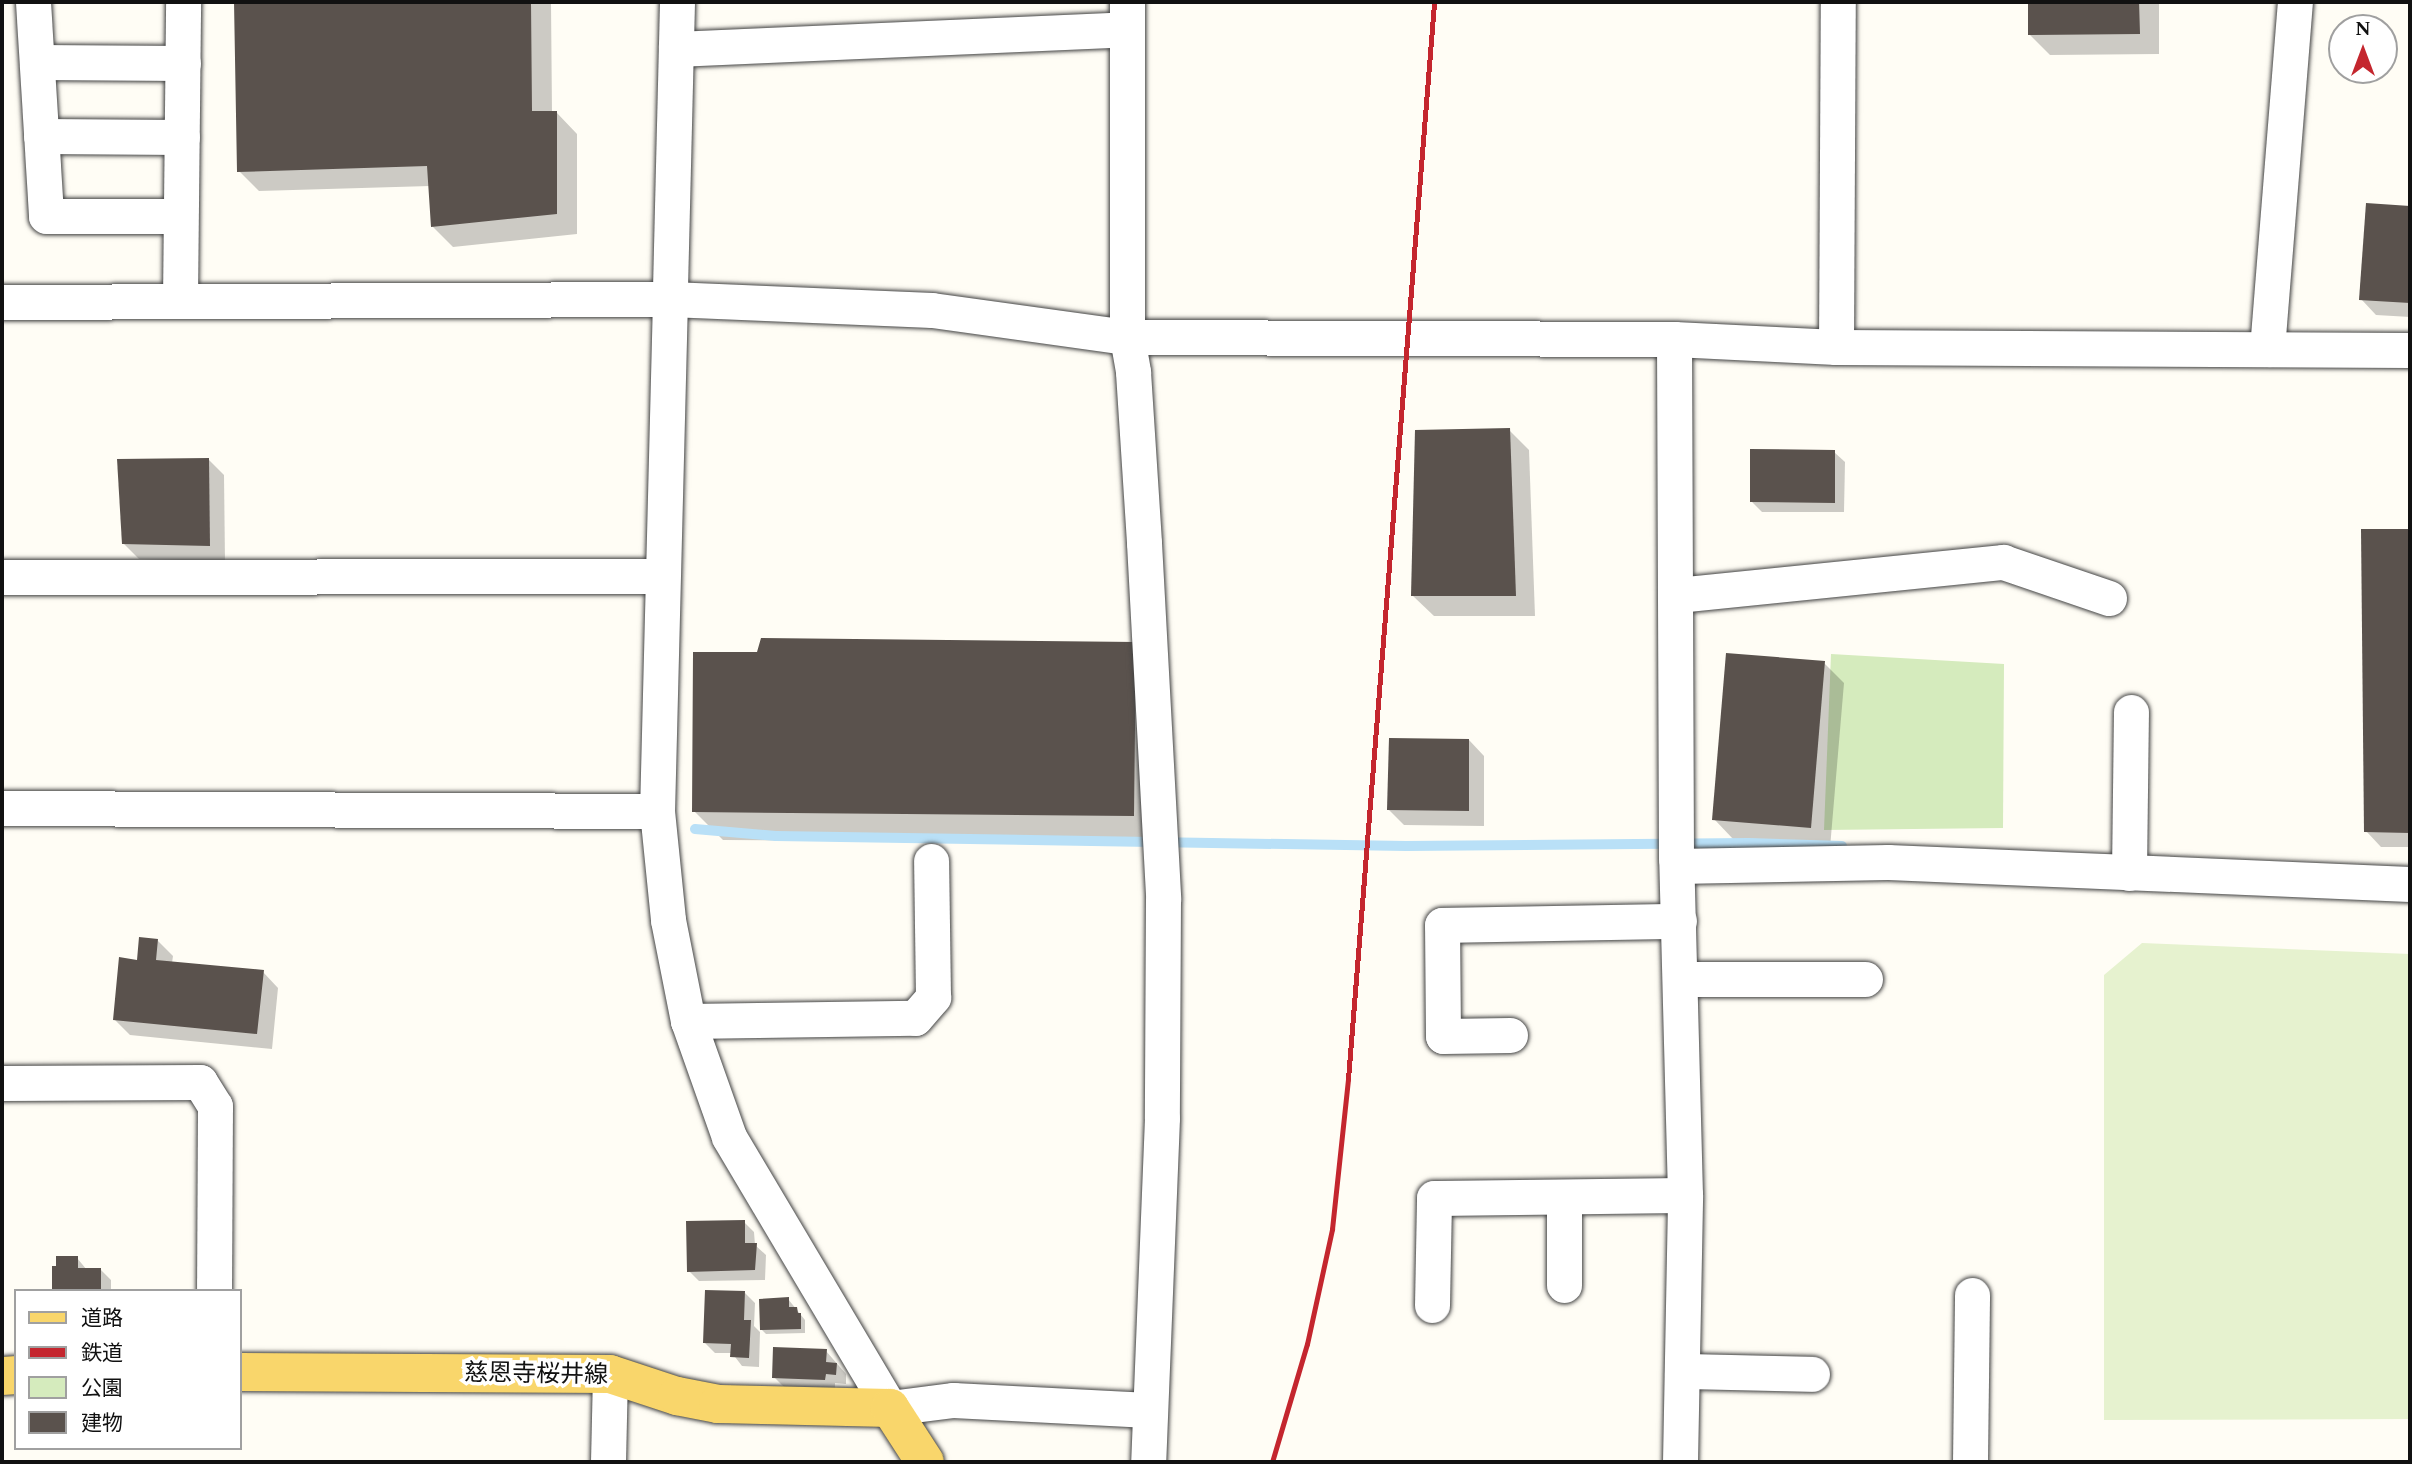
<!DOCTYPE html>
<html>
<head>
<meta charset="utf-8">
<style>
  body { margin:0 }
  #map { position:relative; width:2412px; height:1464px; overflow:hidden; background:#fffdf5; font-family:Spectral,"Noto Sans JP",serif }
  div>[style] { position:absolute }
  .green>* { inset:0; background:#d5ebbd }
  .pitch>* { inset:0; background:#e6f2cf }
  .shadow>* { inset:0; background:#0003 }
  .stream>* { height:10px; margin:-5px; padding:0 5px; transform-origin:5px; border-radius:5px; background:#b9e0f7 }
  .building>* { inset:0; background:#5a524d }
  .roads { filter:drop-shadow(0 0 2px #444) drop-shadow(0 0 2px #444) }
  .minor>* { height:35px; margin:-17.5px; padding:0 17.5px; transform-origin:17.5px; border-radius:17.5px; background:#fff }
  .major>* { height:38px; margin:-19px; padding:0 19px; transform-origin:19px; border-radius:19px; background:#f9d66b }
  .rail>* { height:5px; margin:-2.5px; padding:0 2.5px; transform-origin:2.5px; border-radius:2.5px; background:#c4262e }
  span { translate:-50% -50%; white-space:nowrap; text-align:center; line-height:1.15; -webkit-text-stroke:7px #fff; paint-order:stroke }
  .street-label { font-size:24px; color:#111 }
  .frame { position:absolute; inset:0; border:4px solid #111; pointer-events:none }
  .legend { position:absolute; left:14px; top:1289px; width:228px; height:161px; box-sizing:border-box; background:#fff; border:2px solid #a0a0a0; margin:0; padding:9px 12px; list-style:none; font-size:21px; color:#111 }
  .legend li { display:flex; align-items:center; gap:14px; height:35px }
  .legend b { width:35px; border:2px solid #a0a0a0 }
  .north { position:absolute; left:2328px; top:14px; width:70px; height:70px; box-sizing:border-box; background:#fff; border:2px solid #a0a0a0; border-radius:50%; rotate:0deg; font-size:19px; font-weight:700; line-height:28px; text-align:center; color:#111 }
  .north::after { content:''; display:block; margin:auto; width:24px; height:32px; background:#c4262e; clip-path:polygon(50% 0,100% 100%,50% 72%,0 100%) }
</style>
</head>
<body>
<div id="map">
  <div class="green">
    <div style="clip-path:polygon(1831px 654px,2004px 664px,2003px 828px,1824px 830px)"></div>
  </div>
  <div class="pitch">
    <div style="clip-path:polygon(2142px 943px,2410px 954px,2410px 1419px,2104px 1420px,2104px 975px)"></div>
  </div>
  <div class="shadow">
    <div style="clip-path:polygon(236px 2px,551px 2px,552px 113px,557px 113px,577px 134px,577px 234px,453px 247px,433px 227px,430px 186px,259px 191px,239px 171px)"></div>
    <div style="clip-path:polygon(2029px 2px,2159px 2px,2159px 54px,2050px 55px,2030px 35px)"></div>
    <div style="clip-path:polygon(2367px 205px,2410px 208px,2410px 317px,2376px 315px,2361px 299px)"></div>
    <div style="clip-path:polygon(1509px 430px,1529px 450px,1535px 616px,1434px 616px,1413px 596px)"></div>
    <div style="clip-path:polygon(1834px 452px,1845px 462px,1844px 512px,1762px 512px,1752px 502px)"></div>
    <div style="clip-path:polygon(208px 459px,224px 475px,225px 561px,139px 559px,123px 543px)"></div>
    <div style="clip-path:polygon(2362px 530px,2410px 531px,2410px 847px,2381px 847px,2366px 831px)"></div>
    <div style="clip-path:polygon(1135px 644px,1162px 844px,723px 840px,694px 811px)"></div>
    <div style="clip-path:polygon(1824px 663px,1844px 683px,1830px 848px,1734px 840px,1714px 819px)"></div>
    <div style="clip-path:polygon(1469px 740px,1484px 756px,1484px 826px,1404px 825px,1389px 810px)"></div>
    <div style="clip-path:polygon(157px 940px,173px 956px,172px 963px,263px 972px,278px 988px,272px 1049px,130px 1035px,115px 1020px,139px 962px)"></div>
    <div style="clip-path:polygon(744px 1222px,754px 1232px,755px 1245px,766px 1255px,765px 1280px,699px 1281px,689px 1271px)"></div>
    <div style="clip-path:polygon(77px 1258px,87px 1270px,101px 1270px,111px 1280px,111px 1291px,54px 1291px)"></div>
    <div style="clip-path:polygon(745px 1293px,755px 1303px,754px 1326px,760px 1332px,759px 1367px,742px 1366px,732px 1353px,715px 1353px,705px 1343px)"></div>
    <div style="clip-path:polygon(788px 1299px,805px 1320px,805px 1333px,766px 1334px,761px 1329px)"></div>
    <div style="clip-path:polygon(826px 1351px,846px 1374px,846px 1384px,835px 1383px,835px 1389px,784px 1387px,774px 1377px)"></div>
  </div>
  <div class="stream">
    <div style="left:695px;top:829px;width:81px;rotate:4.9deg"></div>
    <div style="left:776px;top:836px;width:630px;rotate:0.91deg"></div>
    <div style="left:1406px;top:846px;width:342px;rotate:-0.5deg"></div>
    <div style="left:1748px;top:843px;width:94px;rotate:1.8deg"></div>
  </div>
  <div class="building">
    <div style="clip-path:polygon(234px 2px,531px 2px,532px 111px,557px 111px,557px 214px,431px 227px,427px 166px,237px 172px)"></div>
    <div style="clip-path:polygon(2028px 2px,2139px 2px,2140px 34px,2028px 35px)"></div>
    <div style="clip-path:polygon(2366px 203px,2410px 206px,2410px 303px,2359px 300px)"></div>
    <div style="clip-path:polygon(1510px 428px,1516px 596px,1411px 596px,1415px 430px)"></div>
    <div style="clip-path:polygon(1750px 449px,1835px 450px,1835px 503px,1750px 502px)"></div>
    <div style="clip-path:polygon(209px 458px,210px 546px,122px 544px,117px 459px)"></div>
    <div style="clip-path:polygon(2361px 529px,2410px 529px,2410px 833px,2364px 832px)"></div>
    <div style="clip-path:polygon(761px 638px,1136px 642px,1134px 816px,692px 812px,693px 652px,757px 652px)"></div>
    <div style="clip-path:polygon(1726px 653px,1825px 661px,1811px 828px,1712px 820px)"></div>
    <div style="clip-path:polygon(1389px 738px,1469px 739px,1469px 811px,1387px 810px)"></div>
    <div style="clip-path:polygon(139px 937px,158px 939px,156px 960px,264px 970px,257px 1034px,113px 1020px,119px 957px,137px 960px)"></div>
    <div style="clip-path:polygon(745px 1220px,745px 1243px,757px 1243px,755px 1270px,687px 1272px,686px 1221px)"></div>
    <div style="clip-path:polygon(56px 1256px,78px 1256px,78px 1268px,101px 1268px,101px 1291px,52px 1291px,52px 1266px,56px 1266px)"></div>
    <div style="clip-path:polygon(705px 1290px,745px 1291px,744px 1320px,751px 1320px,749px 1358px,730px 1357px,731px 1344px,703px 1343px)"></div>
    <div style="clip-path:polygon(789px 1297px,789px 1307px,797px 1307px,798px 1313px,801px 1313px,801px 1329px,760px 1330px,759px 1299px)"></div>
    <div style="clip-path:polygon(773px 1347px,827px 1349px,826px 1362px,837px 1363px,836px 1375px,826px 1374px,825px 1380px,772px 1378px)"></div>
  </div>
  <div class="roads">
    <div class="minor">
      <div style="left:33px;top:2px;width:214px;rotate:86.5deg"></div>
      <div style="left:46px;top:216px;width:134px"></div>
      <div style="left:677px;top:2px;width:297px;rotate:91.4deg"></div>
      <div style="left:670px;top:299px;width:262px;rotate:2.4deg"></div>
      <div style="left:932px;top:310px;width:197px;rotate:7.9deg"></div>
      <div style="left:1127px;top:337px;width:547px;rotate:0.21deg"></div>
      <div style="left:1127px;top:2px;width:335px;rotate:90deg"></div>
      <div style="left:1127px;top:337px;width:36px;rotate:80deg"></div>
      <div style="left:1133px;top:372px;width:171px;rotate:86.3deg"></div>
      <div style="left:1144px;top:543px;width:357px;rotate:86.9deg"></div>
      <div style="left:1163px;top:899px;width:219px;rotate:90.3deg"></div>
      <div style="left:1162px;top:1118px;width:344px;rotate:92.3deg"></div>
      <div style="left:676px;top:49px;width:451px;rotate:-2.5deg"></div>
      <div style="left:37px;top:62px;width:146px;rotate:0.4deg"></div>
      <div style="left:41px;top:136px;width:141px;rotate:0.4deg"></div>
      <div style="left:180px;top:300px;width:298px;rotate:-89.4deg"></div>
      <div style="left:2px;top:302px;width:668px;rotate:-0.26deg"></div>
      <div style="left:670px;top:299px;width:512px;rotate:91.45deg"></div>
      <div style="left:657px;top:811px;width:110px;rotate:84.2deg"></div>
      <div style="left:668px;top:920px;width:103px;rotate:78.8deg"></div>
      <div style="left:688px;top:1021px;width:123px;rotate:70.5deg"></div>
      <div style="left:729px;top:1137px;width:315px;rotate:59.3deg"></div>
      <div style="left:890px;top:1408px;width:64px;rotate:-7.2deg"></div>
      <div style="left:953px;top:1400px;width:196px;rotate:2.9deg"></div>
      <div style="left:1836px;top:347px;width:345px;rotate:-89.7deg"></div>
      <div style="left:2267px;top:349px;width:348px;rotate:-85.4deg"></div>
      <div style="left:2px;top:577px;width:660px;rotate:-0.09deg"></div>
      <div style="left:1677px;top:595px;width:328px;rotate:-5.8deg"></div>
      <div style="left:2003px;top:562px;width:112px;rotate:18.8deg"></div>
      <div style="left:2px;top:808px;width:655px;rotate:0.26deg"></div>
      <div style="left:1677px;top:866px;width:211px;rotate:-1.1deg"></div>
      <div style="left:1888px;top:862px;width:522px;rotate:2.41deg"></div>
      <div style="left:2129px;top:873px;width:161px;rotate:-89.3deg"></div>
      <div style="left:1680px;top:979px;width:185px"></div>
      <div style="left:688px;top:1021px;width:227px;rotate:-0.8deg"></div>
      <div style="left:915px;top:1018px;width:28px;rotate:-49deg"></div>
      <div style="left:933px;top:997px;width:136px;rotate:-90.8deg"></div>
      <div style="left:1510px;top:1035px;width:67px;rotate:179.1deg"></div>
      <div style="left:1443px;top:1036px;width:111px;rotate:-90.5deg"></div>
      <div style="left:1442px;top:925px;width:237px;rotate:-1deg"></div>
      <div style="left:2px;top:1083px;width:198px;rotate:-0.3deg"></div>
      <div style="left:200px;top:1082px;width:28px;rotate:58deg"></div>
      <div style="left:215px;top:1106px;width:185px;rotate:90.3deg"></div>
      <div style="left:1564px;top:1197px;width:88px;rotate:90deg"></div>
      <div style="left:1432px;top:1305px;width:107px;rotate:-88.9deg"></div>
      <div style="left:1434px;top:1198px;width:251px;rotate:-0.7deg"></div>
      <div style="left:1682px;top:1371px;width:130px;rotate:1.3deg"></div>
      <div style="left:608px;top:1462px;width:88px;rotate:-88.7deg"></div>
      <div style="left:1680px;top:1462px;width:267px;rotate:-88.9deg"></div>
      <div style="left:1685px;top:1195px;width:336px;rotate:-91.5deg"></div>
      <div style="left:1676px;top:859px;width:520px;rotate:-90.22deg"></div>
      <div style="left:1674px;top:339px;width:162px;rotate:2.8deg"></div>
      <div style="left:1836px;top:347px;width:574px;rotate:0.3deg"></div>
      <div style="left:1970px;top:1462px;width:167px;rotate:-89.3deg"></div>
    </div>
    <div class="major">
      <div style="left:240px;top:1372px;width:370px;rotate:0.3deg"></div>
      <div style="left:610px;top:1374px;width:71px;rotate:18.2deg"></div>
      <div style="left:677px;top:1396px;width:42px;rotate:11deg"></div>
      <div style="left:718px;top:1404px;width:172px;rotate:1.3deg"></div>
      <div style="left:890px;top:1408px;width:64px;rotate:57.1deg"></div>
      <div style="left:2px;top:1376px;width:14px;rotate:-4deg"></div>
    </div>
  </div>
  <div class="rail">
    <div style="left:1272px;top:1462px;width:123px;rotate:-73.5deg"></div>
    <div style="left:1307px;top:1344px;width:118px;rotate:-77.7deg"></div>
    <div style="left:1332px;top:1229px;width:151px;rotate:-83.9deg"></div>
    <div style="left:1348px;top:1079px;width:1080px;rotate:-85.43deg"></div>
  </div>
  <div class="street-label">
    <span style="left:536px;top:1375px;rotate:1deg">慈恩寺桜井線</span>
  </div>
  <div class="frame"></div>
  <ul class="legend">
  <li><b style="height:9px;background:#f9d66b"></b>道路</li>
  <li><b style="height:9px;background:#c4262e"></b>鉄道</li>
  <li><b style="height:19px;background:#d5ebbd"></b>公園</li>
  <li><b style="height:19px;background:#5a524d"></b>建物</li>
  </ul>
  <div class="north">N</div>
</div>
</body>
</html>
